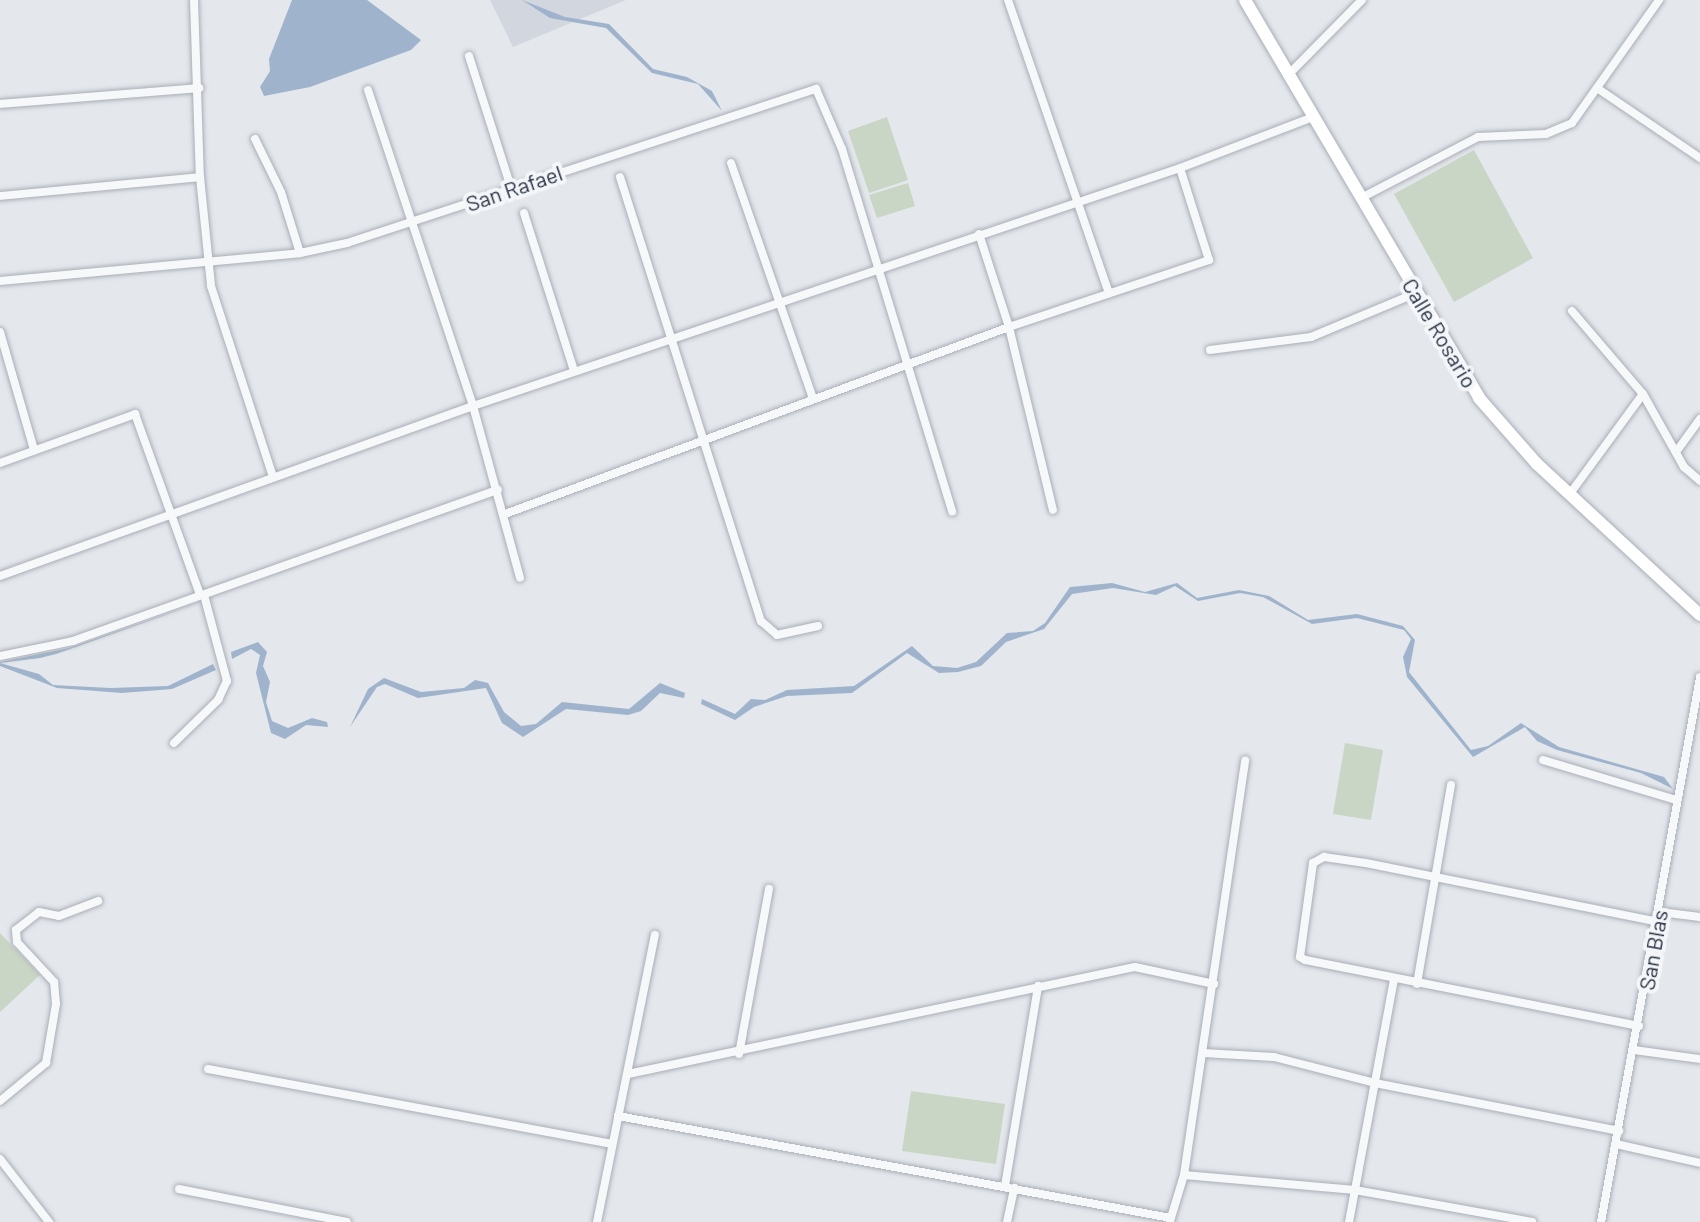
<!DOCTYPE html>
<html>
<head>
<meta charset="utf-8">
<style>
  body { margin:0 }
  #map { position:relative; width:1700px; height:1222px; overflow:hidden; background:#e4e7ec; font-family:Barlow,sans-serif }
  div>[style] { position:absolute }
  .built>* { inset:0; background:#d2d6de }
  .green>* { inset:0; background:#c9d6c5 }
  .water>* { inset:0; background:#9fb4cc }
  .roads { filter:drop-shadow(0 0 2px #a9aeb7) drop-shadow(0 0 2px #a9aeb7) }
  .minor>* { height:8px; margin:-4px; padding:0 4px; transform-origin:4px; border-radius:4px; background:#f7f8fa }
  .primary>* { height:12px; margin:-6px; padding:0 6px; transform-origin:6px; border-radius:6px; background:#fff }
  span { translate:-50% -50%; white-space:nowrap; text-align:center; line-height:1.15; -webkit-text-stroke:8px #f4f6f9; paint-order:stroke }
  .street-label { font-size:22px; color:#2b3445 }
</style>
</head>
<body>
<div id="map">
  <div class="built">
    <div style="clip-path:polygon(490px 0,626px 0,513px 47px)"></div>
  </div>
  <div class="green">
    <div style="clip-path:polygon(887px 117px,908px 180px,869px 193px,848px 131px)"></div>
    <div style="clip-path:polygon(1474px 150px,1533px 258px,1454px 302px,1394px 194px)"></div>
    <div style="clip-path:polygon(908px 183px,915px 206px,877px 218px,869px 195px)"></div>
    <div style="clip-path:polygon(1345px 743px,1383px 750px,1371px 820px,1333px 814px)"></div>
    <div style="clip-path:polygon(0 933px,40px 975px,0 1012px)"></div>
    <div style="clip-path:polygon(911px 1091px,1005px 1104px,996px 1164px,902px 1151px)"></div>
  </div>
  <div class="water">
    <div style="clip-path:polygon(292px 0,367px 0,421px 40px,411px 50px,310px 87px,264px 96px,260px 87px,270px 71px,269px 59px)"></div>
    <div style="clip-path:polygon(522px 0,565px 17px,609px 24px,653px 69px,687px 77px,712px 91px,722px 111px,698px 84px,652px 73px,606px 28px,550px 18px)"></div>
    <div style="clip-path:polygon(1112px 583px,1145px 592px,1177px 583px,1197px 598px,1239px 590px,1269px 596px,1308px 620px,1357px 614px,1403px 626px,1415px 640px,1409px 672px,1471px 750px,1488px 746px,1521px 723px,1559px 747px,1664px 777px,1673px 789px,1641px 773px,1557px 750px,1537px 741px,1525px 727px,1473px 757px,1407px 677px,1403px 657px,1411px 639px,1404px 630px,1357px 618px,1312px 624px,1263px 597px,1240px 593px,1198px 601px,1175px 586px,1156px 595px,1113px 588px,1072px 594px,1044px 629px,1006px 642px,981px 666px,958px 672px,939px 673px,907px 653px,852px 693px,787px 696px,754px 707px,735px 720px,701px 704px,702px 699px,735px 714px,751px 699px,765px 700px,787px 690px,854px 686px,912px 646px,933px 666px,957px 668px,976px 662px,1007px 633px,1033px 631px,1045px 623px,1070px 587px)"></div>
    <div style="clip-path:polygon(202px 602px,56px 654px,40px 658px,0 663px,39px 674px,53px 685px,111px 688px,168px 686px,213px 664px,216px 670px,172px 689px,122px 693px,57px 688px,0 666px,0 662px,69px 648px)"></div>
    <div style="clip-path:polygon(258px 642px,267px 652px,263px 666px,270px 682px,266px 702px,272px 721px,288px 728px,312px 718px,327px 722px,328px 727px,306px 725px,285px 739px,271px 733px,256px 673px,260px 655px,251px 649px,232px 659px,231px 652px)"></div>
    <div style="clip-path:polygon(384px 678px,421px 692px,464px 688px,475px 680px,488px 683px,504px 712px,521px 726px,536px 724px,562px 702px,629px 709px,660px 683px,685px 693px,684px 698px,660px 693px,641px 711px,628px 715px,566px 709px,523px 737px,502px 723px,486px 688px,418px 698px,385px 684px,377px 687px,350px 727px,368px 689px)"></div>
  </div>
  <div class="roads">
    <div class="minor">
      <div style="left:194px;top:0;width:177px;rotate:88.1deg"></div>
      <div style="left:200px;top:177px;width:110px;rotate:84.2deg"></div>
      <div style="left:211px;top:286px;width:201px;rotate:72deg"></div>
      <div style="left:1008px;top:0;width:310px;rotate:71deg"></div>
      <div style="left:469px;top:56px;width:139px;rotate:72.3deg"></div>
      <div style="left:1289px;top:74px;width:104px;rotate:-45.4deg"></div>
      <div style="left:1597px;top:88px;width:125px;rotate:34.2deg"></div>
      <div style="left:368px;top:90px;width:333px;rotate:71.6deg"></div>
      <div style="left:473px;top:406px;width:178px;rotate:74.7deg"></div>
      <div style="left:0;top:104px;width:200px;rotate:-4.6deg"></div>
      <div style="left:255px;top:139px;width:59px;rotate:63.9deg"></div>
      <div style="left:281px;top:192px;width:64px;rotate:72.7deg"></div>
      <div style="left:731px;top:163px;width:250px;rotate:70.8deg"></div>
      <div style="left:620px;top:177px;width:466px;rotate:72.4deg"></div>
      <div style="left:761px;top:621px;width:21px;rotate:41deg"></div>
      <div style="left:777px;top:635px;width:42px;rotate:-12.4deg"></div>
      <div style="left:0;top:196px;width:201px;rotate:-5.4deg"></div>
      <div style="left:1361px;top:198px;width:132px;rotate:-27.5deg"></div>
      <div style="left:1478px;top:137px;width:68px;rotate:-2.5deg"></div>
      <div style="left:1546px;top:134px;width:28px;rotate:-23deg"></div>
      <div style="left:1572px;top:123px;width:151px;rotate:-54.7deg"></div>
      <div style="left:524px;top:213px;width:166px;rotate:72.4deg"></div>
      <div style="left:979px;top:234px;width:98px;rotate:72.1deg"></div>
      <div style="left:1009px;top:327px;width:188px;rotate:76.5deg"></div>
      <div style="left:0;top:281px;width:301px;rotate:-5.3deg"></div>
      <div style="left:300px;top:253px;width:48px;rotate:-12deg"></div>
      <div style="left:347px;top:243px;width:494px;rotate:-18.2deg"></div>
      <div style="left:816px;top:89px;width:65px;rotate:66.6deg"></div>
      <div style="left:842px;top:149px;width:379px;rotate:73.1deg"></div>
      <div style="left:1572px;top:311px;width:109px;rotate:49.5deg"></div>
      <div style="left:1643px;top:394px;width:84px;rotate:60.7deg"></div>
      <div style="left:1684px;top:467px;width:21px;rotate:41deg"></div>
      <div style="left:0;top:332px;width:123px;rotate:73.9deg"></div>
      <div style="left:1210px;top:350px;width:102px;rotate:-7.3deg"></div>
      <div style="left:1311px;top:337px;width:114px;rotate:-22.7deg"></div>
      <div style="left:1676px;top:452px;width:41px;rotate:-54deg"></div>
      <div style="left:0;top:463px;width:144px;rotate:-19.9deg"></div>
      <div style="left:135px;top:414px;width:192px;rotate:70.2deg"></div>
      <div style="left:1569px;top:495px;width:125px;rotate:-53.8deg"></div>
      <div style="left:505px;top:514px;width:538px;rotate:-20.36deg"></div>
      <div style="left:1009px;top:327px;width:211px;rotate:-18.5deg"></div>
      <div style="left:1209px;top:260px;width:96px;rotate:-107.5deg"></div>
      <div style="left:0;top:576px;width:503px;rotate:-19.77deg"></div>
      <div style="left:473px;top:406px;width:746px;rotate:-18.6deg"></div>
      <div style="left:1180px;top:168px;width:142px;rotate:-21deg"></div>
      <div style="left:0;top:656px;width:75px;rotate:-11.6deg"></div>
      <div style="left:73px;top:641px;width:451px;rotate:-19.6deg"></div>
      <div style="left:174px;top:743px;width:62px;rotate:-44.3deg"></div>
      <div style="left:218px;top:700px;width:21px;rotate:-65deg"></div>
      <div style="left:227px;top:681px;width:89px;rotate:-105deg"></div>
      <div style="left:1543px;top:760px;width:139px;rotate:16.7deg"></div>
      <div style="left:1660px;top:912px;width:40px;rotate:7.1deg"></div>
      <div style="left:1417px;top:984px;width:202px;rotate:-80.3deg"></div>
      <div style="left:1639px;top:1026px;width:340px;rotate:-168.8deg"></div>
      <div style="left:1305px;top:960px;width:6px;rotate:-149deg"></div>
      <div style="left:1300px;top:957px;width:95px;rotate:-82.1deg"></div>
      <div style="left:1313px;top:863px;width:13px;rotate:-29deg"></div>
      <div style="left:1324px;top:857px;width:42px;rotate:8.1deg"></div>
      <div style="left:1366px;top:863px;width:298px;rotate:11.4deg"></div>
      <div style="left:1634px;top:1050px;width:67px;rotate:7.8deg"></div>
      <div style="left:1203px;top:1053px;width:71px;rotate:3.2deg"></div>
      <div style="left:1274px;top:1057px;width:104px;rotate:14.4deg"></div>
      <div style="left:1375px;top:1083px;width:249px;rotate:11.1deg"></div>
      <div style="left:739px;top:1054px;width:168px;rotate:-79.7deg"></div>
      <div style="left:208px;top:1069px;width:410px;rotate:10.5deg"></div>
      <div style="left:628px;top:1074px;width:518px;rotate:-11.92deg"></div>
      <div style="left:1135px;top:967px;width:81px;rotate:12.1deg"></div>
      <div style="left:0;top:1101px;width:60px;rotate:-39.6deg"></div>
      <div style="left:46px;top:1063px;width:60px;rotate:-80.4deg"></div>
      <div style="left:56px;top:1004px;width:22px;rotate:-95deg"></div>
      <div style="left:54px;top:982px;width:54px;rotate:-132.8deg"></div>
      <div style="left:17px;top:942px;width:12px;rotate:-95deg"></div>
      <div style="left:16px;top:930px;width:29px;rotate:-38deg"></div>
      <div style="left:39px;top:912px;width:20px;rotate:11deg"></div>
      <div style="left:59px;top:916px;width:42px;rotate:-21deg"></div>
      <div style="left:618px;top:1116px;width:562px;rotate:10.45deg"></div>
      <div style="left:1616px;top:1144px;width:86px;rotate:12.7deg"></div>
      <div style="left:0;top:1159px;width:80px;rotate:52.1deg"></div>
      <div style="left:1184px;top:1175px;width:172px;rotate:5deg"></div>
      <div style="left:1355px;top:1190px;width:180px;rotate:10.2deg"></div>
      <div style="left:1005px;top:1186px;width:203px;rotate:-80.6deg"></div>
      <div style="left:179px;top:1189px;width:171px;rotate:11.1deg"></div>
      <div style="left:1170px;top:1221px;width:48px;rotate:-73.1deg"></div>
      <div style="left:1184px;top:1175px;width:419px;rotate:-81.6deg"></div>
      <div style="left:597px;top:1222px;width:293px;rotate:-78.6deg"></div>
      <div style="left:1007px;top:1222px;width:35px;rotate:-78deg"></div>
      <div style="left:1349px;top:1222px;width:247px;rotate:-79.5deg"></div>
      <div style="left:1601px;top:1222px;width:554px;rotate:-79.7deg"></div>
    </div>
    <div class="primary">
      <div style="left:1245px;top:0;width:462px;rotate:59.5deg"></div>
      <div style="left:1479px;top:398px;width:88px;rotate:48.7deg"></div>
      <div style="left:1537px;top:464px;width:222px;rotate:42.8deg"></div>
    </div>
  </div>
  <div class="street-label">
    <span style="left:514px;top:188px;rotate:-19deg">San Rafael</span>
    <span style="left:1440px;top:333px;rotate:59deg">Calle Rosario</span>
    <span style="left:1653px;top:950px;rotate:-80deg">San Blas</span>
  </div>
</div>
</body>
</html>
